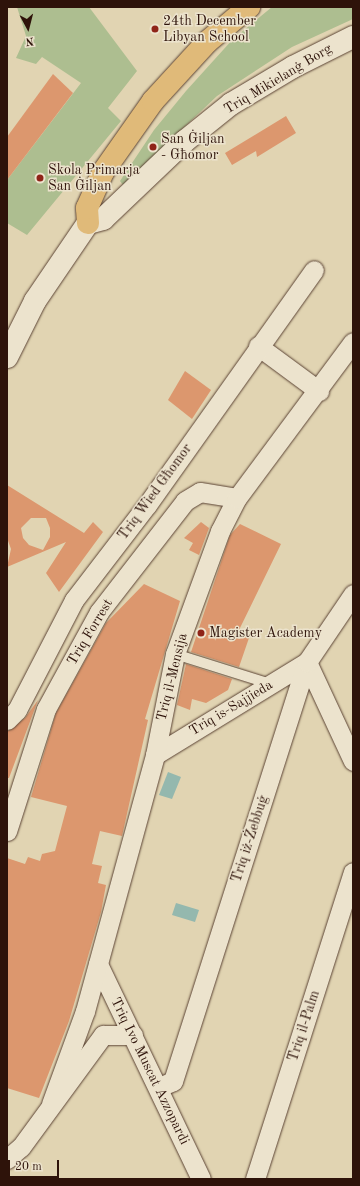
<!DOCTYPE html>
<html>
<head>
<meta charset="utf-8">
<style>
  body { margin:0 }
  #map { position:relative; width:360px; height:1186px; overflow:hidden; background:#e1d4b2; font-family:"Old Standard TT",serif }
  div>[style] { position:absolute }
  .green>* { inset:0; background:#adbe90 }
  .water>* { inset:0; background:#94b8ae }
  .building>* { inset:0; background:#dc976e }
  .roads { filter:drop-shadow(0 0 1px #5b4334) drop-shadow(0 0 1px #5b4334) }
  .lane>* { height:10px; margin:-5px; padding:0 5px; transform-origin:5px; border-radius:5px; background:#ece3cd }
  .street>* { height:19px; margin:-9.5px; padding:0 9.5px; transform-origin:9.5px; border-radius:9.5px; background:#ece3cd }
  .secondary>* { height:22px; margin:-11px; padding:0 11px; transform-origin:11px; border-radius:11px; background:#ece3cd }
  .highway>* { height:22px; margin:-11px; padding:0 11px; transform-origin:11px; border-radius:11px; background:#e0ba79 }
  .dots>* { width:11px; height:11px; translate:-50% -50%; box-sizing:border-box; border:2px solid #ece3cd; border-radius:50% }
  span { translate:-50% -50%; white-space:nowrap; text-align:center; line-height:1.15; -webkit-text-stroke:3px #ece3cd; paint-order:stroke }
  .poi-label { font-size:14px; color:#2e130a }
  .left { translate:0 -50%; text-align:left }
  .street-label { font-size:14px; color:#2e130a }
  .frame { position:absolute; inset:0; border:8px solid #2e130a; pointer-events:none }
  .north { position:absolute; left:8px; top:8px; width:40px; height:40px; -webkit-text-stroke:3px #ece3cd; paint-order:stroke; rotate:173deg; font-size:11px; font-weight:700; line-height:16px; text-align:center; color:#2e130a }
  .north::after { content:''; display:block; margin:auto; width:14px; height:18px; background:#2e130a; clip-path:polygon(50% 0,100% 100%,50% 72%,0 100%) }
  .scale { position:absolute; left:8px; top:1160px; width:51px; height:18px; box-sizing:border-box; border:2px solid #2e130a; border-top:0; padding-left:5px; font-size:12px; line-height:14px; white-space:nowrap; color:#2e130a; -webkit-text-stroke:3px #ece3cd; paint-order:stroke }
</style>
</head>
<body>
<div id="map">
  <div class="green">
    <div style="clip-path:polygon(17px 7px,89px 7px,137px 71px,108px 108px,121px 121px,27px 235px,7px 223px,7px 180px,81px 83px,42px 57px,36px 64px,16px 58px,26px 36px)"></div>
    <div style="clip-path:polygon(272px 7px,353px 7px,353px 19px,292px 47px,217px 96px,123px 185px,120px 181px,154px 130px,186px 91px,233px 39px)"></div>
  </div>
  <div class="water">
    <div style="clip-path:polygon(168px 772px,181px 777px,172px 799px,159px 795px)"></div>
    <div style="clip-path:polygon(176px 903px,199px 910px,195px 922px,172px 915px)"></div>
  </div>
  <div class="building">
    <div style="clip-path:polygon(53px 74px,73px 93px,7px 180px,7px 137px)"></div>
    <div style="clip-path:polygon(286px 116px,296px 133px,257px 157px,256px 151px,232px 165px,225px 153px)"></div>
    <div style="clip-path:polygon(185px 371px,211px 390px,192px 419px,168px 400px)"></div>
    <div style="clip-path:polygon(evenodd,7px 485px,84px 533px,93px 522px,103px 532px,59px 592px,46px 573px,66px 542px,7px 567px,11px 549px,7px 538px,7px 485px,31px 518px,46px 518px,50px 528px,50px 537px,43px 550px,29px 545px,23px 538px,21px 528px,31px 518px)"></div>
    <div style="clip-path:polygon(201px 522px,209px 528px,199px 555px,189px 550px,193px 543px,184px 538px)"></div>
    <div style="clip-path:polygon(240px 524px,281px 544px,239px 630px,250px 635px,239px 667px,191px 652px,230px 535px)"></div>
    <div style="clip-path:polygon(144px 584px,180px 601px,145px 719px,148px 720px,122px 836px,100px 831px,92px 864px,102px 866px,98px 883px,106px 885px,101px 912px,69px 1021px,39px 1098px,7px 1088px,7px 858px,25px 864px,28px 857px,40px 861px,42px 854px,55px 851px,67px 806px,31px 797px,56px 713px,106px 623px)"></div>
    <div style="clip-path:polygon(186px 664px,232px 679px,228px 690px,206px 703px,192px 699px,190px 710px,177px 705px)"></div>
    <div style="clip-path:polygon(38px 700px,9px 778px,7px 778px,7px 732px,25px 718px)"></div>
  </div>
  <div class="roads">
    <div class="lane">
      <div style="left:175px;top:654px;width:101px;rotate:17.4deg"></div>
    </div>
    <div class="street">
      <div style="left:258px;top:346px;width:76px;rotate:36.4deg"></div>
      <div style="left:7px;top:720px;width:14px;rotate:-45deg"></div>
      <div style="left:17px;top:710px;width:124px;rotate:-62.6deg"></div>
      <div style="left:74px;top:600px;width:120px;rotate:-52.5deg"></div>
      <div style="left:147px;top:505px;width:288px;rotate:-54.6deg"></div>
      <div style="left:155px;top:755px;width:178px;rotate:-31.5deg"></div>
      <div style="left:307px;top:662px;width:109px;rotate:65.1deg"></div>
      <div style="left:7px;top:831px;width:128px;rotate:-72.3deg"></div>
      <div style="left:46px;top:709px;width:111px;rotate:-61.3deg"></div>
      <div style="left:99px;top:612px;width:140px;rotate:-52.2deg"></div>
      <div style="left:185px;top:501px;width:17px;rotate:-31deg"></div>
      <div style="left:200px;top:492px;width:37px;rotate:9deg"></div>
      <div style="left:98px;top:964px;width:238px;rotate:64.4deg"></div>
      <div style="left:159px;top:1087px;width:15px;rotate:-23deg"></div>
      <div style="left:173px;top:1081px;width:440px;rotate:-72.3deg"></div>
      <div style="left:307px;top:662px;width:82px;rotate:-55.9deg"></div>
      <div style="left:51px;top:1104px;width:99px;rotate:-69.9deg"></div>
      <div style="left:85px;top:1011px;width:265px;rotate:-74.7deg"></div>
      <div style="left:155px;top:755px;width:103px;rotate:-78.8deg"></div>
      <div style="left:175px;top:654px;width:131px;rotate:-69.9deg"></div>
      <div style="left:220px;top:531px;width:37px;rotate:-63deg"></div>
      <div style="left:237px;top:498px;width:194px;rotate:-53.4deg"></div>
      <div style="left:7px;top:1159px;width:18px;rotate:-41deg"></div>
      <div style="left:21px;top:1147px;width:139px;rotate:-53.8deg"></div>
      <div style="left:103px;top:1035px;width:30px"></div>
      <div style="left:255px;top:1179px;width:322px;rotate:-72.3deg"></div>
    </div>
    <div class="secondary">
      <div style="left:7px;top:357px;width:63px;rotate:-63.4deg"></div>
      <div style="left:35px;top:301px;width:94px;rotate:-55.8deg"></div>
      <div style="left:88px;top:223px;width:16px;rotate:-15deg"></div>
      <div style="left:103px;top:219px;width:113px;rotate:-43.6deg"></div>
      <div style="left:185px;top:141px;width:59px;rotate:-38.8deg"></div>
      <div style="left:231px;top:104px;width:72px;rotate:-30.8deg"></div>
      <div style="left:293px;top:67px;width:67px;rotate:-26.6deg"></div>
    </div>
    <div class="highway">
      <div style="left:88px;top:223px;width:15px;rotate:-94deg"></div>
      <div style="left:87px;top:208px;width:39px;rotate:-66deg"></div>
      <div style="left:103px;top:172px;width:87px;rotate:-54.8deg"></div>
      <div style="left:153px;top:101px;width:80px;rotate:-47.5deg"></div>
      <div style="left:207px;top:42px;width:55px;rotate:-39.8deg"></div>
    </div>
  </div>
  <div class="dots">
    <div style="left:155px;top:29px;background:#8f2418"></div>
    <div style="left:153px;top:147px;background:#8f2418"></div>
    <div style="left:40px;top:178px;background:#8f2418"></div>
    <div style="left:201px;top:633px;background:#8f2418"></div>
  </div>
  <div class="poi-label">
    <span class="left" style="left:163px;top:29px">24th December<br>Libyan School</span>
    <span class="left" style="left:161px;top:147px">San Ġiljan<br>- Għomor</span>
    <span class="left" style="left:48px;top:178px">Skola Primarja<br>San Ġiljan</span>
    <span class="left" style="left:209px;top:633px">Magister Academy</span>
  </div>
  <div class="street-label">
    <span style="left:278px;top:79px;rotate:-31deg">Triq Mikielanġ Borg</span>
    <span style="left:155px;top:492px;rotate:-54deg">Triq Wied Għomor</span>
    <span style="left:90px;top:632px;rotate:-59deg">Triq Forrest</span>
    <span style="left:172px;top:677px;rotate:-76deg">Triq il-Mensija</span>
    <span style="left:231px;top:708px;rotate:-31deg">Triq is-Sajjieda</span>
    <span style="left:250px;top:839px;rotate:-72deg">Triq iż-Żebbuġ</span>
    <span style="left:304px;top:1026px;rotate:-72deg">Triq il-Palm</span>
    <span style="left:150px;top:1071px;rotate:64deg">Triq Ivo Muscat Azzopardi</span>
  </div>
  <div class="frame"></div>
  <div class="north">N</div>
  <div class="scale">20 m</div>
</div>
</body>
</html>
